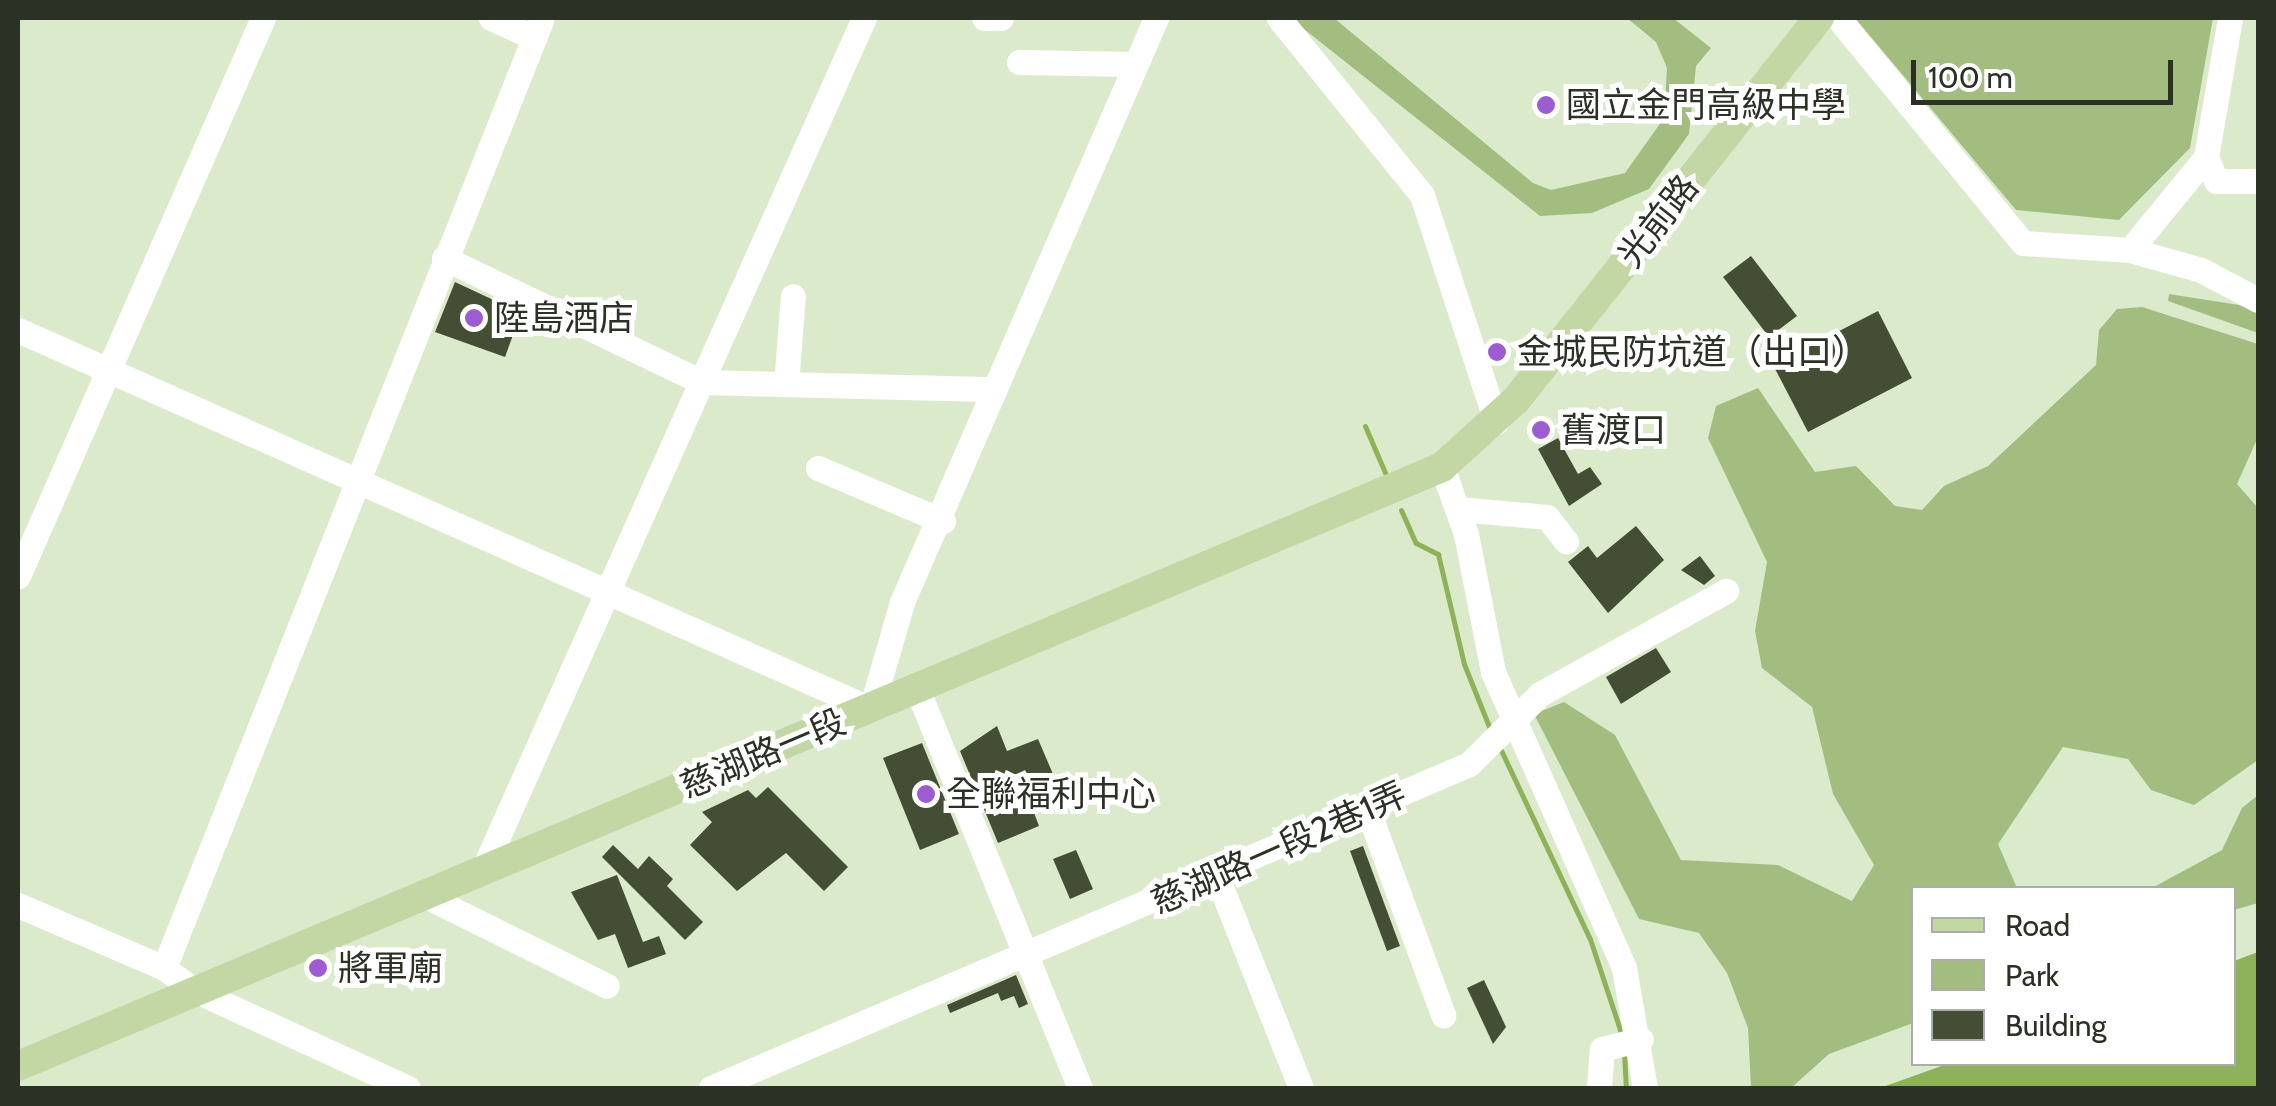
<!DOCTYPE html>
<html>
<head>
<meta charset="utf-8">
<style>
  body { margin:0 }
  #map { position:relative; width:2276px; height:1106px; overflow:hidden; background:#dceacc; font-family:Cabin,"Noto Sans TC",sans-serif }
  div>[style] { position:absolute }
  .green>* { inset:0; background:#a3bd81 }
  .water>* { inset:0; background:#8eb259 }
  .stream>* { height:5px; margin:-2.5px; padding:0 2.5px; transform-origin:2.5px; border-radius:2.5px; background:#8eb259 }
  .building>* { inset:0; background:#434e35 }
  .minor>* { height:25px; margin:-12.5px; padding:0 12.5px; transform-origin:12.5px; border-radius:12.5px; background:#fff }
  .major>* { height:30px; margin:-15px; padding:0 15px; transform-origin:15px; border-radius:15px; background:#c2d7a4 }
  .dots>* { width:28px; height:28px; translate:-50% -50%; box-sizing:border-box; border:5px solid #fff; border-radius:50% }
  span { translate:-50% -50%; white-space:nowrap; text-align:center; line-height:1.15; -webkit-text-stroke:10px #fff; paint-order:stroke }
  .poi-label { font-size:35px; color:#2c3126 }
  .left { translate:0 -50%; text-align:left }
  .street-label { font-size:35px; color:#2c3126 }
  .frame { position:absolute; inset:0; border:20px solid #2c3126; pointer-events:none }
  .legend { position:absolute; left:1911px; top:886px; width:325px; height:180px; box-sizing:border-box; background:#fff; border:2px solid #abada8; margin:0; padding:12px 18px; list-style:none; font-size:30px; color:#2c3126 }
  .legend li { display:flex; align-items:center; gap:20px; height:50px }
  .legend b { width:50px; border:2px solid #abada8 }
  .scale { position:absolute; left:1911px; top:60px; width:262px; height:45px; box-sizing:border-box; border:5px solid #2c3126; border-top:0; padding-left:12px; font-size:30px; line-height:35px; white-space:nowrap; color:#2c3126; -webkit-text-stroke:8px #fff; paint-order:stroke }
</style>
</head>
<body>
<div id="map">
  <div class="green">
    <div style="clip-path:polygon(1290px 18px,1334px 18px,1533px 183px,1551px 190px,1625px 173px,1664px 118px,1667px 68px,1656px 42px,1627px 18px,1673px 18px,1711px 48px,1696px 66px,1689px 134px,1649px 189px,1592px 213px,1540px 216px)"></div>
    <div style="clip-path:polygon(1855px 18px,2213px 18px,2190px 148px,2119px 220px,2016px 210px)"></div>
    <div style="clip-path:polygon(2169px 294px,2258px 308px,2258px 333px,2168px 301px)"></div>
    <div style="clip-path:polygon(2142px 307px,2258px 344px,2258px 437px,2237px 484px,2258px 508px,2258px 760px,2194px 805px,2151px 790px,2128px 759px,2063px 747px,1998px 844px,2017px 888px,1914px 888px,1913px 1023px,1829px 1054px,1791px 1088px,1751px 1088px,1748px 1028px,1727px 973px,1699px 933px,1639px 919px,1534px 714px,1564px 702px,1615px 735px,1681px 860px,1778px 865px,1852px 901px,1874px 865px,1833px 794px,1812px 707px,1762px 668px,1755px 631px,1767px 562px,1708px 438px,1716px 406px,1758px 388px,1815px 472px,1856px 466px,1895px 506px,1922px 510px,1944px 486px,1988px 466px,2096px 365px,2099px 330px,2117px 309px)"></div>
    <div style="clip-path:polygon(2258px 795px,2258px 903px,2234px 910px,2234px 888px,2152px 888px,2222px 850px,2242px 808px)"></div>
  </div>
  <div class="water">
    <div style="clip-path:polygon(2258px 952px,2258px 1088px,1880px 1088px,1947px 1064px,2234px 1064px,2234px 961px)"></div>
  </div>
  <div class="stream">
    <div style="left:1365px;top:426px;width:56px;rotate:66.7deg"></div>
    <div style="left:1401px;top:510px;width:36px;rotate:66deg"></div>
    <div style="left:1416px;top:543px;width:25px;rotate:27deg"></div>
    <div style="left:1438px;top:554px;width:113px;rotate:76.7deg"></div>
    <div style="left:1464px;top:664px;width:70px;rotate:68.2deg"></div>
    <div style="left:1500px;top:748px;width:211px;rotate:64.8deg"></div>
    <div style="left:1590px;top:939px;width:102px;rotate:71.7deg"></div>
    <div style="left:1624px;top:1052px;width:36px;rotate:87deg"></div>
  </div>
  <div class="building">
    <div style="clip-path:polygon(1751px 256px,1797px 316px,1769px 337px,1723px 277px)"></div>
    <div style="clip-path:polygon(455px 282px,521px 313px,505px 357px,435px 332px)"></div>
    <div style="clip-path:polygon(1878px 311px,1912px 378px,1808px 432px,1773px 365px)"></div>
    <div style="clip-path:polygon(1558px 438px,1578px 474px,1590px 467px,1602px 484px,1569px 506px,1538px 449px)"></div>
    <div style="clip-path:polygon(1636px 526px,1664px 560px,1608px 613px,1568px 562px,1588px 546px,1597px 558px)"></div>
    <div style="clip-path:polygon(1700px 556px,1715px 576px,1704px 585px,1681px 570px)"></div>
    <div style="clip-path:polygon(1656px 648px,1671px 672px,1621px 704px,1606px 677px)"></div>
    <div style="clip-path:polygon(997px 726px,1007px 751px,1038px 739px,1053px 774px,1024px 786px,1039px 826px,998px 843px,960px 751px)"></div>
    <div style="clip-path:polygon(922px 743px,959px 834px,920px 850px,883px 758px)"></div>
    <div style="clip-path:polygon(768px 787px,848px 867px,824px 891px,786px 853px,737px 891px,690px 845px,712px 822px,702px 812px,748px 790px,756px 798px)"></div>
    <div style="clip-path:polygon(613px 845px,638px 869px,649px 856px,673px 879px,667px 886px,703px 922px,685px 940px,602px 857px)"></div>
    <div style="clip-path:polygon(1363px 846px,1400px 946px,1387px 951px,1350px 851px)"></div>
    <div style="clip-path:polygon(1076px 850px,1093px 889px,1070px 899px,1053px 859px)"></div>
    <div style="clip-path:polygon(617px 875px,643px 942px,659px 936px,666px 954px,628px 968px,615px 934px,598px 940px,571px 892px)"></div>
    <div style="clip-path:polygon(1016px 975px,1028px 1004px,1019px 1008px,1014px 996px,1001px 1001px,998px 993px,950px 1013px,947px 1005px)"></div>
    <div style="clip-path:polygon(1484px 980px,1506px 1027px,1493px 1044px,1467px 988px)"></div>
  </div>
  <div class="minor">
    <div style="left:491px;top:18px;width:48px;rotate:24.4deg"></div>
    <div style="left:984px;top:18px;width:17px"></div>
    <div style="left:1279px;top:18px;width:228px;rotate:51.1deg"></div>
    <div style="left:1422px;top:195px;width:239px;rotate:71.9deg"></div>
    <div style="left:1838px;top:18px;width:291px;rotate:50.6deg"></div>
    <div style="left:2023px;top:243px;width:107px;rotate:3.7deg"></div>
    <div style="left:2130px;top:250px;width:74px;rotate:15.7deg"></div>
    <div style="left:2201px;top:270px;width:64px;rotate:27.8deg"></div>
    <div style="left:1019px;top:62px;width:116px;rotate:1deg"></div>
    <div style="left:2206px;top:157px;width:26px;rotate:67deg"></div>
    <div style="left:2216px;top:181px;width:42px"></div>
    <div style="left:2130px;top:250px;width:120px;rotate:-50.7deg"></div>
    <div style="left:2206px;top:157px;width:141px;rotate:-80.2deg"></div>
    <div style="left:444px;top:258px;width:286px;rotate:25.7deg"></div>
    <div style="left:702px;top:382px;width:293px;rotate:1.4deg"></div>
    <div style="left:18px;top:330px;width:933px;rotate:23.96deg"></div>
    <div style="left:871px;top:709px;width:111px;rotate:-73.8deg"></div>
    <div style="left:902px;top:602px;width:637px;rotate:-66.49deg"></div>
    <div style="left:786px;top:384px;width:88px;rotate:-85.5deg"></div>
    <div style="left:1442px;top:467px;width:71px;rotate:70.3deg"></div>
    <div style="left:1466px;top:534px;width:141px;rotate:78.9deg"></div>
    <div style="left:1493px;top:672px;width:324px;rotate:66.1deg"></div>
    <div style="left:1624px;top:968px;width:122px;rotate:80.1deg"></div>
    <div style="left:818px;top:468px;width:136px;rotate:23deg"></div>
    <div style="left:1458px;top:509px;width:89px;rotate:5.1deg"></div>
    <div style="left:1547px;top:517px;width:31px;rotate:52deg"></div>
    <div style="left:18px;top:576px;width:609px;rotate:-66.3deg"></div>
    <div style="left:918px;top:691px;width:429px;rotate:67.8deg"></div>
    <div style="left:1367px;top:808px;width:221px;rotate:69.8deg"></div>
    <div style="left:483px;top:870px;width:933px;rotate:-65.91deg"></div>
    <div style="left:1217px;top:877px;width:227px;rotate:68.3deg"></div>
    <div style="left:424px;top:895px;width:204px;rotate:26.4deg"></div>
    <div style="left:18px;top:905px;width:159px;rotate:23.3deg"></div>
    <div style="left:164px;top:968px;width:37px;rotate:36deg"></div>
    <div style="left:194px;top:990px;width:235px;rotate:24.6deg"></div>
    <div style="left:164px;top:968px;width:1022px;rotate:-68.3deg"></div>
    <div style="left:711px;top:1088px;width:824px;rotate:-23.14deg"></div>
    <div style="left:1469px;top:764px;width:100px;rotate:-44.6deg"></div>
    <div style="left:1540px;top:694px;width:213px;rotate:-29deg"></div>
    <div style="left:1599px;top:1088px;width:39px;rotate:-86deg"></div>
    <div style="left:1602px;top:1049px;width:40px;rotate:-14.4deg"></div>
  </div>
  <div class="major">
    <div style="left:18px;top:1066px;width:1545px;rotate:-22.81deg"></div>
    <div style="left:1442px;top:467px;width:100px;rotate:-42.2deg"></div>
    <div style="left:1516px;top:400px;width:488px;rotate:-51.6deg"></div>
  </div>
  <div class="dots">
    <div style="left:1546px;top:105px;background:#9d5cd1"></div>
    <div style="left:474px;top:318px;background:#9d5cd1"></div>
    <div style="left:1497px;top:352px;background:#9d5cd1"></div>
    <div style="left:1541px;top:430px;background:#9d5cd1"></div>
    <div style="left:926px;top:794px;background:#9d5cd1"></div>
    <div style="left:318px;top:968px;background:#9d5cd1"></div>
  </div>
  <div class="poi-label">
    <span class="left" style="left:1566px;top:105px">國立金門高級中學</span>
    <span class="left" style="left:494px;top:318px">陸島酒店</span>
    <span class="left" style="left:1517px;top:352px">金城民防坑道（出口）</span>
    <span class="left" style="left:1561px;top:430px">舊渡口</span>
    <span class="left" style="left:946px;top:794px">全聯福利中心</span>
    <span class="left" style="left:338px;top:968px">將軍廟</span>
  </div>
  <div class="street-label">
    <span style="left:1658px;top:221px;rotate:-52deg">光前路</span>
    <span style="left:763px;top:754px;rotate:-23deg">慈湖路一段</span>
    <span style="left:1279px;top:848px;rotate:-24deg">慈湖路一段2巷1弄</span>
  </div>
  <div class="frame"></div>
  <ul class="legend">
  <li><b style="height:12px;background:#c2d7a4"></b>Road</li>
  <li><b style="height:28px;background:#a3bd81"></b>Park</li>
  <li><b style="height:28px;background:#434e35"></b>Building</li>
  </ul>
  <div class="scale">100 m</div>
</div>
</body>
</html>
